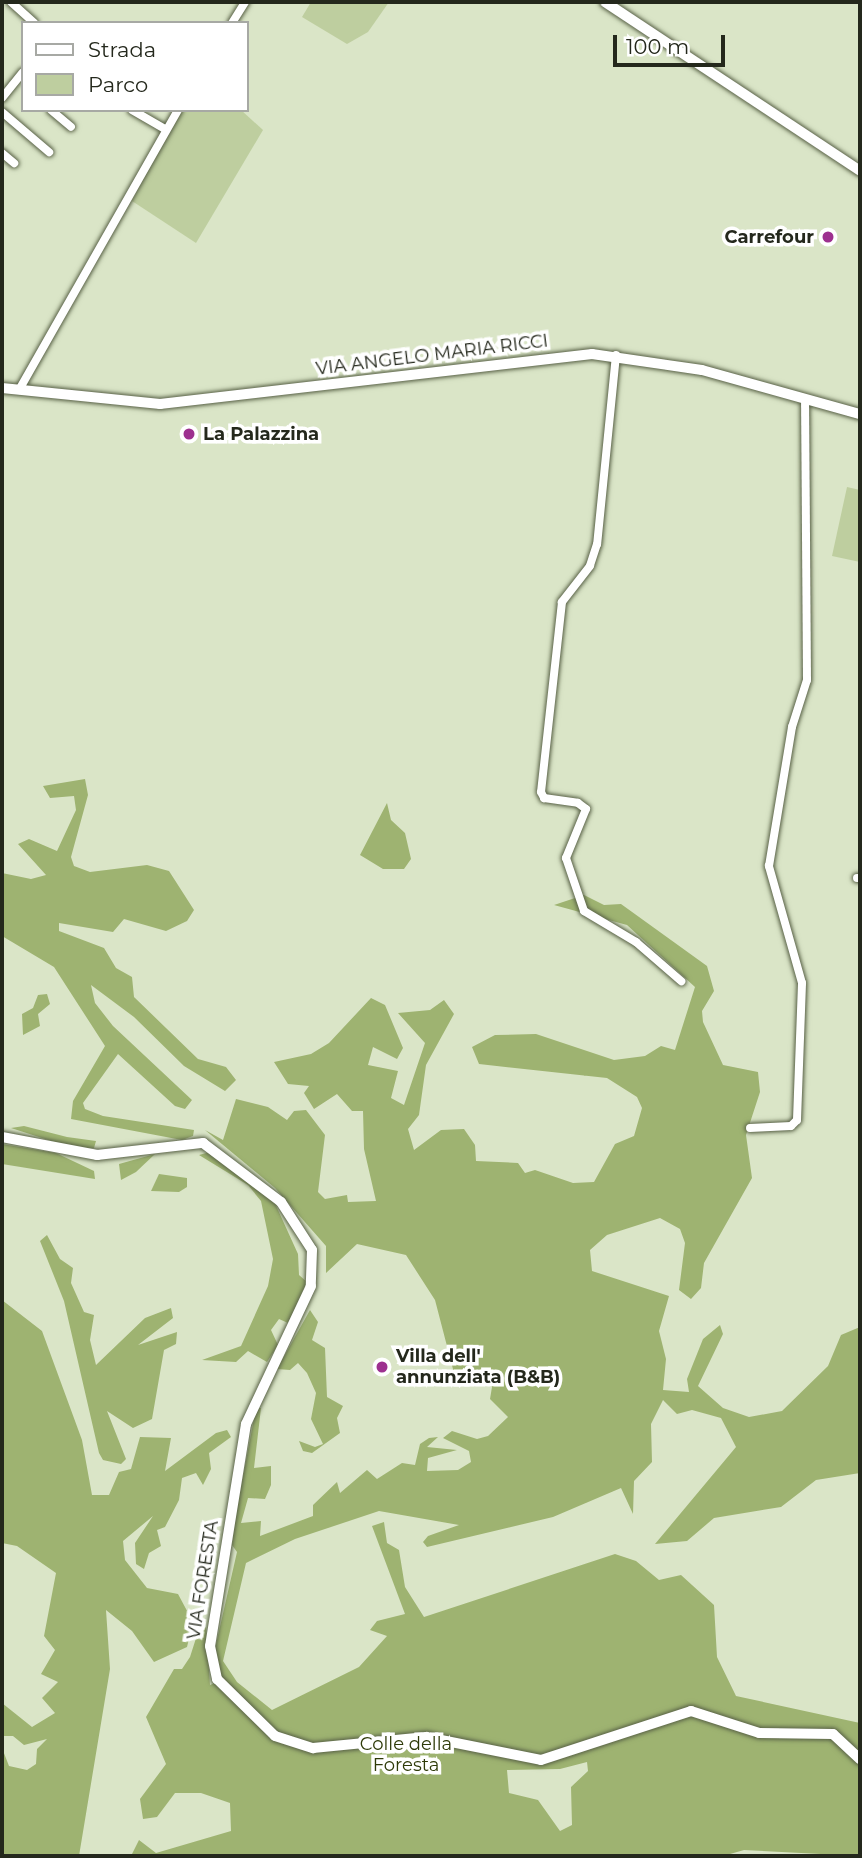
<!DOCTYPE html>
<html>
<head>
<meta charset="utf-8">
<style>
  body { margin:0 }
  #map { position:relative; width:862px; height:1858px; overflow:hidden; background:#dae5c7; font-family:Montserrat,sans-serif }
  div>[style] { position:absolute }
  .green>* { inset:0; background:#bece9f }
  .forest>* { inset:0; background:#9eb371 }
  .roads { filter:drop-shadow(0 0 2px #586146) drop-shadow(0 0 2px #586146) }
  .minor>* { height:8px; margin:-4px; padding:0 4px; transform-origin:4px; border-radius:4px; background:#fff }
  .major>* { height:10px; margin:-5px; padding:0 5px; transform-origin:5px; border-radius:5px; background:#fff }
  .dots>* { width:19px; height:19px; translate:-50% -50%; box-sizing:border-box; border:4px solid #fff; border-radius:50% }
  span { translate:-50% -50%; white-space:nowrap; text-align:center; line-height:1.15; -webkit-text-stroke:7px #fff; paint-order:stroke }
  .poi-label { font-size:18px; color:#24281c; font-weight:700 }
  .right { translate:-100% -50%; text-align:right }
  .left { translate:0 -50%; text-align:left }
  .street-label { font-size:18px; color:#24281c }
  .park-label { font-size:18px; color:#2e3a08 }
  .frame { position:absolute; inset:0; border:4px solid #24281c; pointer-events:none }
  .legend { position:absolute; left:21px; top:21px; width:228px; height:91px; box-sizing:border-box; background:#fff; border:2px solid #a7a9a4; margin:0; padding:9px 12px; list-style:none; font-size:21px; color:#24281c }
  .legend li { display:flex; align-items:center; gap:14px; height:35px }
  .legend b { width:35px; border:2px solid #a7a9a4 }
  .scale { position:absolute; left:613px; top:35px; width:112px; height:32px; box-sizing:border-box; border:4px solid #24281c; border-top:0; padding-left:9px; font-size:21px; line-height:24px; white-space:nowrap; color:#24281c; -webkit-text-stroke:5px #fff; paint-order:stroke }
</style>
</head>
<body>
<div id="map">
  <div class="green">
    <div style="clip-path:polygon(311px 2px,389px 2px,368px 32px,347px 44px,302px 17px)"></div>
    <div style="clip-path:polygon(179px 110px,241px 110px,263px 130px,196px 243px,132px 201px)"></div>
    <div style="clip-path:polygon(847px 487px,860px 490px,860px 562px,832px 556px)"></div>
  </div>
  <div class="forest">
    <div style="clip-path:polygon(85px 779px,88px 795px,71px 857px,74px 866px,90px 872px,147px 865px,169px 871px,194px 910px,187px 921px,166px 931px,124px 919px,113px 932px,59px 923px,59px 931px,104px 948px,116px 968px,132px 977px,134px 997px,198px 1059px,226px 1067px,236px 1080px,225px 1091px,184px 1066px,134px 1017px,91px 985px,95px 1003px,113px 1026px,192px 1100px,185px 1109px,175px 1106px,118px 1054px,83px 1103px,85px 1109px,103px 1116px,194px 1130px,193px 1136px,182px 1140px,71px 1119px,73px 1101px,105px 1046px,54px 967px,2px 936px,2px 873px,31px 879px,46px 875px,18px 844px,29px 839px,57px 851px,76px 810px,74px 796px,50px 798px,43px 786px)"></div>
    <div style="clip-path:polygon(387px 803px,391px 820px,405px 833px,411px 859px,404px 869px,383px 869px,360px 855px)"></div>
    <div style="clip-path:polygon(evenodd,584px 895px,604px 905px,621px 904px,707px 966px,714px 991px,702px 1011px,703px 1022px,723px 1065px,758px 1072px,760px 1092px,746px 1135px,752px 1178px,704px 1263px,701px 1288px,691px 1299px,679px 1290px,685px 1243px,680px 1229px,660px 1218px,607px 1235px,590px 1250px,592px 1271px,669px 1296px,659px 1331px,666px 1359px,663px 1390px,689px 1392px,687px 1379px,703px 1339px,720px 1325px,723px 1334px,698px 1386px,723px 1408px,749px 1417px,782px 1411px,828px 1366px,841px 1335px,860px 1327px,860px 1473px,816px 1480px,781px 1507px,714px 1518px,687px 1541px,655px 1544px,736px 1447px,721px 1418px,692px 1410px,677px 1414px,663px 1400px,651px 1424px,652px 1462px,634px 1481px,633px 1514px,621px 1488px,553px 1517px,427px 1547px,423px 1542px,428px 1536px,459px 1525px,379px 1511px,295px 1539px,246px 1563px,223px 1661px,237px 1682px,272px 1710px,359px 1667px,387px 1636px,370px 1630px,377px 1621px,405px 1614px,372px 1526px,384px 1522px,387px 1543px,399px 1550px,405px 1587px,424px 1617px,615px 1554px,636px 1561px,659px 1580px,681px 1575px,714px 1605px,717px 1657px,736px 1696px,860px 1723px,860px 1856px,744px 1850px,723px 1856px,131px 1856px,139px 1840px,156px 1853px,231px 1831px,230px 1803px,201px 1793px,175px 1793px,157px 1817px,143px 1819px,140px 1799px,166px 1764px,146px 1717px,174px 1669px,182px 1669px,190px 1657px,198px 1632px,206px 1627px,210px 1685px,222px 1680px,214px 1653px,237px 1552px,232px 1545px,236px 1513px,256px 1408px,261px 1408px,254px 1468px,271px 1466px,271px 1485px,265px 1499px,248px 1498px,241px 1523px,261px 1521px,260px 1536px,313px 1516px,313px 1505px,337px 1482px,340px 1493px,367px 1470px,377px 1479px,402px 1463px,415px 1465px,420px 1444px,429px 1438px,438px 1437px,427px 1447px,457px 1450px,428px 1458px,427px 1471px,458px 1470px,471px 1462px,469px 1451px,443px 1438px,452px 1431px,477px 1439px,488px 1436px,508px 1417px,490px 1399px,493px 1381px,483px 1385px,473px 1382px,475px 1372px,454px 1373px,435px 1300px,406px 1255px,357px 1244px,326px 1273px,326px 1246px,275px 1188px,205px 1130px,223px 1140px,236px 1099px,268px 1107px,287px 1120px,294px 1111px,306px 1110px,325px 1135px,318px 1192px,325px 1199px,347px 1195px,348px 1202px,376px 1201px,364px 1149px,363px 1111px,352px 1111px,337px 1094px,314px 1109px,304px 1093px,309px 1086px,288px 1084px,274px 1062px,311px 1054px,329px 1043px,371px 998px,385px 1005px,403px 1048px,397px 1059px,373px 1047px,368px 1065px,398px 1071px,391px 1098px,404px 1105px,425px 1043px,398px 1013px,430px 1010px,444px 1000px,454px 1014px,426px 1065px,419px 1115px,408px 1129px,414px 1150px,441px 1130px,464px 1129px,475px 1145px,476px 1161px,518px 1163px,525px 1173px,535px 1170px,573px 1183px,594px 1182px,615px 1144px,634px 1136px,642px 1108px,637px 1097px,607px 1078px,479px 1064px,472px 1047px,495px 1035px,536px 1034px,614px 1060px,645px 1056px,661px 1046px,675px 1050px,695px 987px,627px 925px,554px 905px,584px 895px,587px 1762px,588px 1771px,571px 1787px,572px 1825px,560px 1831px,538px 1800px,509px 1793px,507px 1770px,560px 1769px,587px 1762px)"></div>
    <div style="clip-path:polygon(47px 994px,50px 1004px,38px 1014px,40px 1026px,23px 1035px,22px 1014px,33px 1008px,38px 995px)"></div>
    <div style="clip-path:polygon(24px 1126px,67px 1137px,96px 1141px,94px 1148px,73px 1148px,11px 1128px)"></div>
    <div style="clip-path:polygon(2px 1144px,56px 1153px,94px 1171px,95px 1179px,2px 1164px)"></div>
    <div style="clip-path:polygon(210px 1152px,273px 1199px,298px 1254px,299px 1275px,307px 1282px,288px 1323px,279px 1319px,271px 1330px,278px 1345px,267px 1362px,248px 1351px,236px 1362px,202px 1360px,241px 1346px,268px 1286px,273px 1259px,261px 1201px,248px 1185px,199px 1155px)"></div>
    <div style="clip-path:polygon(155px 1154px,136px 1172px,121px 1180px,119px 1164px)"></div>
    <div style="clip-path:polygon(159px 1174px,187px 1178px,187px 1187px,179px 1192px,151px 1191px)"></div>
    <div style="clip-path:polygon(47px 1235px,60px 1259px,73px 1268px,71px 1283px,84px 1312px,94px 1315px,90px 1340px,96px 1365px,145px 1318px,171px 1308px,173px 1318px,138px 1345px,177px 1332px,176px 1344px,164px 1350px,152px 1419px,133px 1428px,107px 1411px,126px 1459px,121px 1464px,103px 1460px,99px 1453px,64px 1301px,40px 1241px)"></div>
    <div style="clip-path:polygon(2px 1300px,42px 1331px,82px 1440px,92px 1495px,109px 1495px,119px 1472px,131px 1469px,140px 1437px,171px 1438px,165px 1471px,216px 1433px,227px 1430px,231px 1437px,209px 1453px,211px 1469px,203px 1485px,196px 1473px,182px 1478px,179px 1500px,165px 1527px,157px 1530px,161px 1546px,149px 1553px,144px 1569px,136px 1564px,135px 1543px,153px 1516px,123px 1541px,125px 1560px,147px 1588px,178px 1594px,193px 1622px,187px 1647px,154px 1662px,132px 1631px,106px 1610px,110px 1669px,79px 1856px,2px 1856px,2px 1748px,9px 1766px,27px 1770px,36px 1764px,37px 1749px,47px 1739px,24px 1745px,13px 1736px,2px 1736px,2px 1703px,32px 1727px,55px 1713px,42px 1698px,58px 1682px,41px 1674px,55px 1650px,44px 1636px,56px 1573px,17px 1546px,2px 1543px)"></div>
    <div style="clip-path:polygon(310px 1310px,318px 1322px,312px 1340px,325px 1348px,327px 1397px,343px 1406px,337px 1418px,340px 1433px,312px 1453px,303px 1451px,299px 1441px,315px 1447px,323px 1444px,311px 1419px,316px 1393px,307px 1373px,298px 1363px,290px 1370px,277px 1369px)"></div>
  </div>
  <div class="roads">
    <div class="minor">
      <div style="left:11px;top:2px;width:31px;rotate:42deg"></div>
      <div style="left:232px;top:23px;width:25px;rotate:-58deg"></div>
      <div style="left:2px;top:98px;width:33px;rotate:-51deg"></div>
      <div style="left:51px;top:110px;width:26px;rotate:40deg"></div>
      <div style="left:132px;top:110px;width:39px;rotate:30deg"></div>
      <div style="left:2px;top:112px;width:62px;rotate:40.4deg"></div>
      <div style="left:2px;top:153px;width:16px;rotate:40deg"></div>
      <div style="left:616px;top:355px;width:190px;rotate:95.7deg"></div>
      <div style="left:597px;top:544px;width:23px;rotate:108deg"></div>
      <div style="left:590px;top:566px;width:46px;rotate:127.9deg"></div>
      <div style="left:562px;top:602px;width:191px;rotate:96.3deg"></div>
      <div style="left:541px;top:792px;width:7px;rotate:63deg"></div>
      <div style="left:544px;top:798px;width:34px;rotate:8deg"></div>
      <div style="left:578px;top:803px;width:10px;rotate:37deg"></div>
      <div style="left:586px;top:809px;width:53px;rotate:112.2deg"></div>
      <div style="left:566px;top:858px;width:56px;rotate:71.2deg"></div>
      <div style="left:584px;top:911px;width:61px;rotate:30.8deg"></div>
      <div style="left:636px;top:942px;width:60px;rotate:40.9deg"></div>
      <div style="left:19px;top:390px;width:322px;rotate:-60.4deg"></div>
      <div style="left:857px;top:878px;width:3px"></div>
      <div style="left:750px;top:1128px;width:41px;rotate:-2.8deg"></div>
      <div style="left:791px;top:1126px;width:8px;rotate:-45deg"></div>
      <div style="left:797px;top:1120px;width:137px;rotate:-87.9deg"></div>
      <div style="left:802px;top:983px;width:122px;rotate:-105.8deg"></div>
      <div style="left:769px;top:866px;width:141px;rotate:-80.6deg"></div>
      <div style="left:792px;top:727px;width:49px;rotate:-72.3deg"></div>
      <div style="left:807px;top:680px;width:281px;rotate:-90.4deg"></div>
    </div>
    <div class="major">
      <div style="left:605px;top:2px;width:306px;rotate:33.5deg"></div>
      <div style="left:2px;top:388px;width:159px;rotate:5.8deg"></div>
      <div style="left:160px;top:404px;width:435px;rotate:-6.6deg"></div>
      <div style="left:592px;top:354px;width:111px;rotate:8.3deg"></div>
      <div style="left:702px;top:370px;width:164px;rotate:15.6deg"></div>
      <div style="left:2px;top:1137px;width:97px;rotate:10.7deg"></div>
      <div style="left:97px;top:1155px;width:107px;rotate:-6.5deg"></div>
      <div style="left:203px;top:1143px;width:98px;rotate:37.1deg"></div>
      <div style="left:281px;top:1202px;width:57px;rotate:57.1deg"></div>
      <div style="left:312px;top:1250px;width:36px;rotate:92deg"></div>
      <div style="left:311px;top:1286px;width:153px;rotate:115.2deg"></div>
      <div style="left:246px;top:1424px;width:225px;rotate:99.2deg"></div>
      <div style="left:210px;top:1646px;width:34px;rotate:78deg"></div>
      <div style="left:217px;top:1679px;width:81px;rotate:44.5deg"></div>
      <div style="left:275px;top:1736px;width:40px;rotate:18deg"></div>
      <div style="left:313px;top:1748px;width:114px;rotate:-5.6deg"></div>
      <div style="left:426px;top:1737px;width:117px;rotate:11.3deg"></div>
      <div style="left:541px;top:1760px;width:158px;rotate:-18.1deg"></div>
      <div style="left:691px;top:1711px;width:71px;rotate:17.9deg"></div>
      <div style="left:759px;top:1733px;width:74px;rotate:0.8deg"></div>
      <div style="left:833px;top:1734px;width:37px;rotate:43deg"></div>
    </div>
  </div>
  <div class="dots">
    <div style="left:828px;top:237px;background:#9d308f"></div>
    <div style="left:189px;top:434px;background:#9d308f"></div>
    <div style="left:382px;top:1367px;background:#9d308f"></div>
  </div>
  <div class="poi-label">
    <span class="right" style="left:814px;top:237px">Carrefour</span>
    <span class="left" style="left:203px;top:434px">La Palazzina</span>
    <span class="left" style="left:396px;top:1367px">Villa dell'<br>annunziata (B&amp;B)</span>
  </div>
  <div class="street-label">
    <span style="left:432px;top:355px;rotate:-7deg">VIA ANGELO MARIA RICCI</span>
    <span style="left:203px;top:1580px;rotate:-81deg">VIA FORESTA</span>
  </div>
  <div class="park-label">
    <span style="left:406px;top:1755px">Colle della<br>Foresta</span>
  </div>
  <div class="frame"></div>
  <ul class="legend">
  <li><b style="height:9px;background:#fff"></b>Strada</li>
  <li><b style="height:19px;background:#bece9f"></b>Parco</li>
  </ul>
  <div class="scale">100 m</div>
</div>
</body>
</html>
